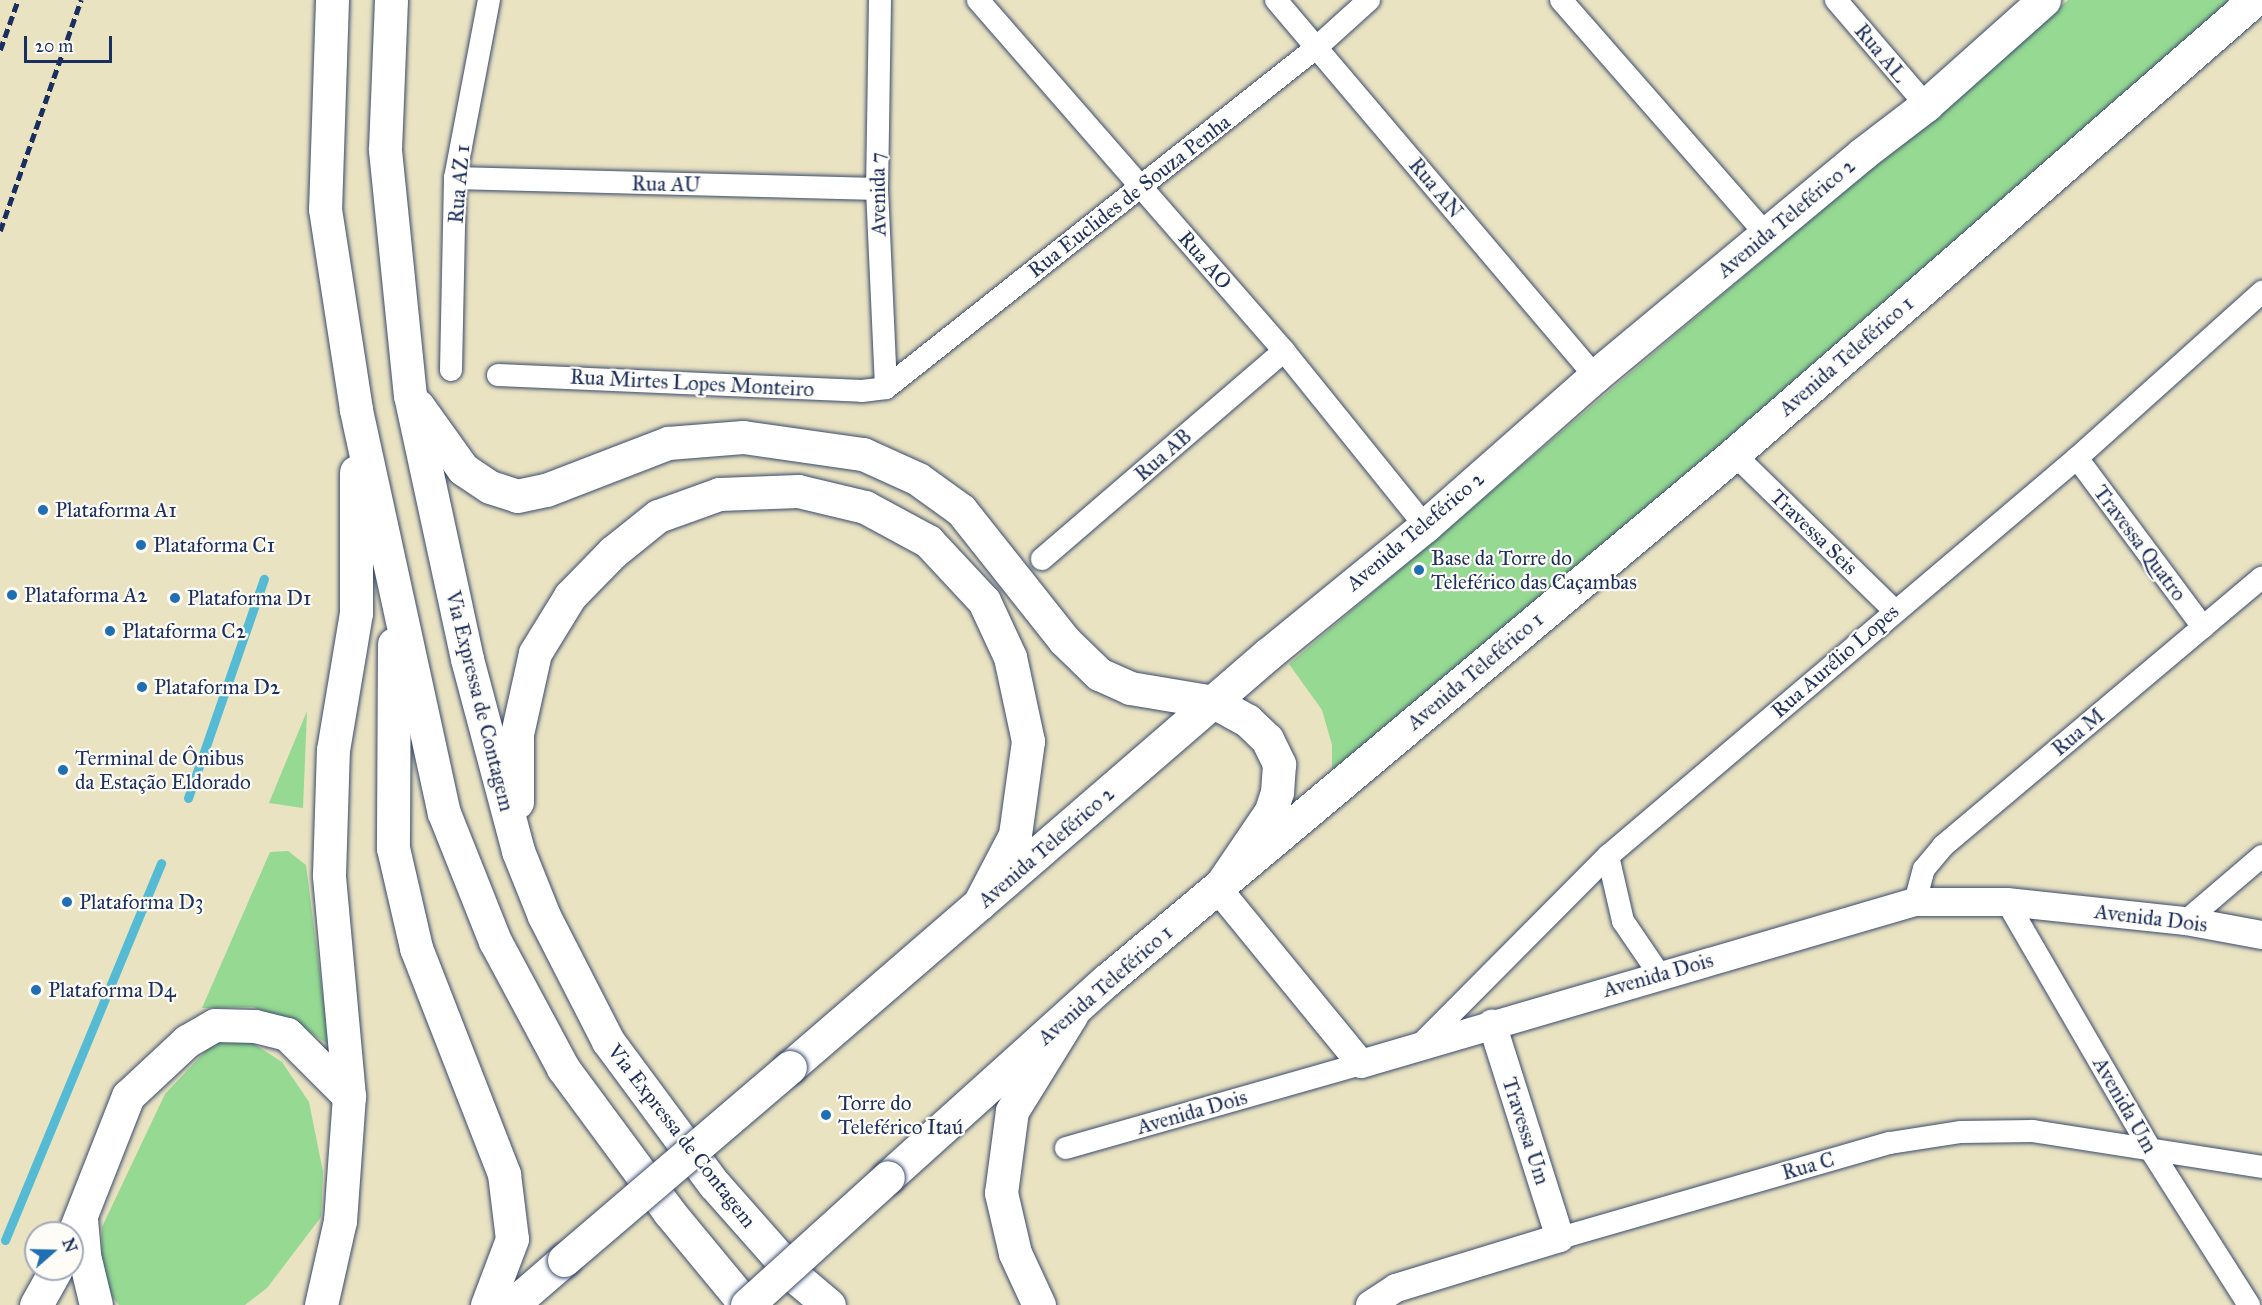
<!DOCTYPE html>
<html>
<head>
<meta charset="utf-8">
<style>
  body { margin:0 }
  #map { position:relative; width:2262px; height:1305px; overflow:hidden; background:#e9e3c2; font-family:"IM FELL Great Primer",serif }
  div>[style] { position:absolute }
  .green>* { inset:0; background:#95d992 }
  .stream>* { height:9px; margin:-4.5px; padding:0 4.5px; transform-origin:4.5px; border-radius:4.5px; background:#55bad3 }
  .roads { filter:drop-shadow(0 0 2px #3a4a6d) drop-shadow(0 0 2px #3a4a6d) }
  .minor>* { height:22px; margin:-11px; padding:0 11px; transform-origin:11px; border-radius:11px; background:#fff }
  .tertiary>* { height:28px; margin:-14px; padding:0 14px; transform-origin:14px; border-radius:14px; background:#fff }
  .secondary>* { height:33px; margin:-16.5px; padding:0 16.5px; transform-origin:16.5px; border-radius:16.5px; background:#fff }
  .trunk>* { height:33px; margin:-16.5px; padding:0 16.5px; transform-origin:16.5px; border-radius:16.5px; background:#fff }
  .rail>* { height:4.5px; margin-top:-2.25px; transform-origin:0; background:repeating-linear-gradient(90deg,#1b2f5e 0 9px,transparent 0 13.5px) }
  .bridges { filter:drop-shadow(0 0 2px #3a4a6d) drop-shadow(0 0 2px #3a4a6d) }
  .secondary-bridge>* { height:33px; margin:-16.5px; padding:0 16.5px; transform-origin:16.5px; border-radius:16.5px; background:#fff }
  .dots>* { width:16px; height:16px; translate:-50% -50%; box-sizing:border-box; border:3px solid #fdfcf7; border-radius:50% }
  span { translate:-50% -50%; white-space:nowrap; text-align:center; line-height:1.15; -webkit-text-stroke:4.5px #fdfcf7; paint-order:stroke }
  .street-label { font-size:21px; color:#1b2f5e }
  .poi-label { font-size:21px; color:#1b2f5e }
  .left { translate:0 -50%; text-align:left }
  .north { position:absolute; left:24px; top:1221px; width:60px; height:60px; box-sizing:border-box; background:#fdfcf7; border:2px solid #a3aaba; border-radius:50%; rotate:70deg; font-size:16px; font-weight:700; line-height:24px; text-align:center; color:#1b2f5e }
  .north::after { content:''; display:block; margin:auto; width:21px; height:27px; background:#1f6fb2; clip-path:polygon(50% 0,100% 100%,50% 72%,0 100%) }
  .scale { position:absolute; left:24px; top:36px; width:88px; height:27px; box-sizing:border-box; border:3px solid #1b2f5e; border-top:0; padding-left:8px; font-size:18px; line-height:21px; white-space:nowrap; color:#1b2f5e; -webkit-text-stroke:4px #fdfcf7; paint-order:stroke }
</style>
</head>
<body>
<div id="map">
  <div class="green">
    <div style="clip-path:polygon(2068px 0,2243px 0,1332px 780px,1332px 745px,1322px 710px,1289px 664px)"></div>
    <div style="clip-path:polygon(307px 711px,303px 808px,269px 803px)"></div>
    <div style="clip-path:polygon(288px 851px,306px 865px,329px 1045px,307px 1030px,253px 1007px,202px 1008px,270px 852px)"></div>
    <div style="clip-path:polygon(246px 1039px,282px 1062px,309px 1102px,323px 1172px,321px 1217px,267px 1288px,245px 1305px,119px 1305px,109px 1293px,101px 1257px,102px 1227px,165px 1094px,215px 1041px)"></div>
  </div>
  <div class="stream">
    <div style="left:188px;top:798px;width:232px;rotate:-70.9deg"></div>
    <div style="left:5px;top:1240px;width:408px;rotate:-67.5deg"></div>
  </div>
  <div class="roads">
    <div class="minor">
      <div style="left:880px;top:0;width:189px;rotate:90.9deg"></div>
      <div style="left:877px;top:189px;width:199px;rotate:87.4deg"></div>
      <div style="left:978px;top:0;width:466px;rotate:48.9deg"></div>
      <div style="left:1284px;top:351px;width:225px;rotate:51.1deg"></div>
      <div style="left:1276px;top:0;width:493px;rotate:49.7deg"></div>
      <div style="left:1561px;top:0;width:311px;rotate:48.8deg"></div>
      <div style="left:1836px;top:0;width:138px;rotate:49.4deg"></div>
      <div style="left:455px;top:178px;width:422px;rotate:1.5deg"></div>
      <div style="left:451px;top:370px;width:192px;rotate:-88.8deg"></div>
      <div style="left:455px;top:178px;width:181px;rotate:-79.2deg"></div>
      <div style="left:498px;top:375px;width:364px;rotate:2.5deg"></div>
      <div style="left:862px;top:391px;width:24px;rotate:-7deg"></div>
      <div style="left:886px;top:388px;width:550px;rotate:-38.35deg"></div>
      <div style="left:1317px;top:47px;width:70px;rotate:-42.1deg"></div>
      <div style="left:1734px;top:454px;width:223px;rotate:44.3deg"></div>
      <div style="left:2077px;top:458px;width:211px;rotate:53.3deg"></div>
      <div style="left:1042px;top:559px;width:319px;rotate:-40.7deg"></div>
      <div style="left:1608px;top:856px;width:67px;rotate:77deg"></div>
      <div style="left:1623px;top:921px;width:64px;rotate:55.8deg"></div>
      <div style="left:1915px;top:902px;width:34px;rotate:-75deg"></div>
      <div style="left:1924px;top:869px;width:30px;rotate:-50deg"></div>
      <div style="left:1943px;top:846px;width:417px;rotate:-40.1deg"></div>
      <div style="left:2007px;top:902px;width:285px;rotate:59.9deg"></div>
      <div style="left:2150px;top:1149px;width:185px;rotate:57.6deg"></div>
      <div style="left:2186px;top:921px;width:100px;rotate:-40.5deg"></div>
      <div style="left:1422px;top:1043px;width:264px;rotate:-45.2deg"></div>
      <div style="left:1608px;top:856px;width:615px;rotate:-40.32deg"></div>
      <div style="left:2077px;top:458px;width:249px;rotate:-41.9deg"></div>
      <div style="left:1066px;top:1148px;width:307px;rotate:-15.9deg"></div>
      <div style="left:1560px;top:1238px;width:343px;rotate:-16.1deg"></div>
      <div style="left:1890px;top:1143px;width:72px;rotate:-8.8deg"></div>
      <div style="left:1961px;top:1132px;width:72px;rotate:-0.8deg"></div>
      <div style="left:2033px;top:1131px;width:232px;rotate:8.9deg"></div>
    </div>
    <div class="tertiary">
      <div style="left:1218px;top:889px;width:226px;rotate:50.7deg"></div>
      <div style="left:1361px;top:1064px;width:577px;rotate:-16.3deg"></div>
      <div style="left:1915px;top:902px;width:92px"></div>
      <div style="left:2007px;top:902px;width:180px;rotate:6.1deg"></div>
      <div style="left:2186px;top:921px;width:77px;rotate:10.4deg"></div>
      <div style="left:1370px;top:1305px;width:31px;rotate:-33deg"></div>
      <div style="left:1396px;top:1288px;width:171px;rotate:-17deg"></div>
      <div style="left:1560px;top:1238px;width:225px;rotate:-107.6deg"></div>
    </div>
    <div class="secondary">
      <div style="left:790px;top:1067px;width:632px;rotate:-40.83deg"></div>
      <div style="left:1268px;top:654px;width:203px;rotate:-39.2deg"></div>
      <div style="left:1425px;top:526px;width:227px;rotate:-41.4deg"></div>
      <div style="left:1595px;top:376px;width:347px;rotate:-39.7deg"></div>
      <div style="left:1862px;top:154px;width:81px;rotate:-37.4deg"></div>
      <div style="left:1926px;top:105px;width:158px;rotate:-41.7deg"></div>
      <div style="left:888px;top:1177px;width:295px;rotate:-42deg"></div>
      <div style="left:1107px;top:980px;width:818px;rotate:-39.99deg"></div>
      <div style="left:1734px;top:454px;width:690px;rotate:-41.12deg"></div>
      <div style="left:81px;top:1219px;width:36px;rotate:85deg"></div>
      <div style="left:84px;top:1255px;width:51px;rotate:76.5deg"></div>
      <div style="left:72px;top:1238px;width:153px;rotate:-68.5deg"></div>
      <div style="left:128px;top:1096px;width:81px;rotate:-43deg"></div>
      <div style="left:187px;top:1041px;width:32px;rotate:-30deg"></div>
      <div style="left:215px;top:1025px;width:40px;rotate:1.4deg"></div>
      <div style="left:255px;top:1026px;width:33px;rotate:14deg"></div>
      <div style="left:287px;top:1034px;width:88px;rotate:45deg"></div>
      <div style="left:36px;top:1305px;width:41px;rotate:-60.9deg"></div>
      <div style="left:512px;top:1305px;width:69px;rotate:-40.9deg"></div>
    </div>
    <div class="trunk">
      <div style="left:332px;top:0;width:209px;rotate:91.9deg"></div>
      <div style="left:325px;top:209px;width:203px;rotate:81.2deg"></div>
      <div style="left:356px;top:410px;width:412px;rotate:77.7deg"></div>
      <div style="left:444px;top:813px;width:138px;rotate:68.3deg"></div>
      <div style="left:495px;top:941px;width:144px;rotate:61.8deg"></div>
      <div style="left:563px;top:1068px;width:179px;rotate:53.6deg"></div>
      <div style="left:669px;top:1212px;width:121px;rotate:50.4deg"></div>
      <div style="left:391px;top:0;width:150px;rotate:92.3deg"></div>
      <div style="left:385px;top:150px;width:246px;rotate:84.2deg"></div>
      <div style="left:410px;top:395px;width:270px;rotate:77.8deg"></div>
      <div style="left:467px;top:659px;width:199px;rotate:75.1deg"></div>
      <div style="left:518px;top:851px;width:70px;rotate:68.2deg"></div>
      <div style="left:544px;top:916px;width:140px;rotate:62.9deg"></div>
      <div style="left:608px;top:1041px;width:178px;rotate:53.5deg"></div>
      <div style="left:714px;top:1184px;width:128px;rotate:48.5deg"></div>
      <div style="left:799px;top:1280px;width:39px;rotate:40deg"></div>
      <div style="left:418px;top:406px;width:77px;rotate:54.5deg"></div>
      <div style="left:463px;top:469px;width:32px;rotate:34deg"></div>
      <div style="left:490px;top:487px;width:28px;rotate:18deg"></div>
      <div style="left:517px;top:496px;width:30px;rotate:-12deg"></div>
      <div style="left:546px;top:490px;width:131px;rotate:-21.1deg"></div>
      <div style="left:668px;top:443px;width:75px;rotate:-4.6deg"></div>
      <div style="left:743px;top:437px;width:121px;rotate:8.1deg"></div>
      <div style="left:863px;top:454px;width:60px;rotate:24.4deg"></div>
      <div style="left:918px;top:479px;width:53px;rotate:35.8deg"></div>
      <div style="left:961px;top:510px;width:166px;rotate:51.6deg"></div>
      <div style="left:1064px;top:640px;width:49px;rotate:44.2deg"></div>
      <div style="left:1099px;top:674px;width:34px;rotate:24deg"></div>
      <div style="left:1130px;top:688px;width:85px;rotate:9.5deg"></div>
      <div style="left:1214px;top:702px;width:38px;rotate:29deg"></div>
      <div style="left:1247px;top:720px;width:28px;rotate:44deg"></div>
      <div style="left:1267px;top:739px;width:28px;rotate:64deg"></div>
      <div style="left:1279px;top:764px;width:28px;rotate:94deg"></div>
      <div style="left:1277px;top:792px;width:20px;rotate:108deg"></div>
      <div style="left:1271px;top:811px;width:94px;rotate:124.2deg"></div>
      <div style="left:394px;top:644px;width:204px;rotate:90.3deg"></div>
      <div style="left:393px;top:848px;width:103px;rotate:77deg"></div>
      <div style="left:416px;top:948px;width:243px;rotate:68.7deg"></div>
      <div style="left:504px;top:1174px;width:65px;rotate:83deg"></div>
      <div style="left:512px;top:1239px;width:71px;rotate:110.7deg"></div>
      <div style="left:517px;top:802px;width:68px;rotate:-90deg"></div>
      <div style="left:517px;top:734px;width:83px;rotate:-77.5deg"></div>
      <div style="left:535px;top:653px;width:67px;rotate:-58.4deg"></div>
      <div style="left:570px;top:596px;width:62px;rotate:-45.7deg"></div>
      <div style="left:613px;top:552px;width:58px;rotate:-38.7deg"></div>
      <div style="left:658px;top:516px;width:65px;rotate:-19.8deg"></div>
      <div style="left:719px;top:494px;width:79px;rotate:-2.2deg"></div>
      <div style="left:798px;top:491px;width:69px;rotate:13.4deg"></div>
      <div style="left:865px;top:507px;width:72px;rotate:28.4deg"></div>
      <div style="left:928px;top:541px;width:82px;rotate:47deg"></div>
      <div style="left:984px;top:601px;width:62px;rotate:65.1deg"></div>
      <div style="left:1010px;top:657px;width:86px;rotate:77.9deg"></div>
      <div style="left:1028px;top:741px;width:95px;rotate:97.9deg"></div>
      <div style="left:1015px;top:835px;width:78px;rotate:117.6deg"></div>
      <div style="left:321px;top:1305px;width:86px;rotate:-77.3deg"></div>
      <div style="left:340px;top:1221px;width:125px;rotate:-85.9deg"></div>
      <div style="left:349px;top:1096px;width:222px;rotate:-95.2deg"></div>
      <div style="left:329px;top:875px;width:125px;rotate:-88.2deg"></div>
      <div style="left:333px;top:750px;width:139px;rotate:-80.5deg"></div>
      <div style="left:356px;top:613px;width:141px;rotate:-90deg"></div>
      <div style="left:1039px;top:1305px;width:57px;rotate:-114.8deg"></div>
      <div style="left:1015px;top:1253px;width:62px;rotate:-103.1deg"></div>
      <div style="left:1001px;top:1193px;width:83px;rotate:-82.4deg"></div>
      <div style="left:1012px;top:1111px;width:114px;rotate:-58.3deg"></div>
    </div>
  </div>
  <div class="rail">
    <div style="left:0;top:50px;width:53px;rotate:-70.2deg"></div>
    <div style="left:0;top:231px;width:245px;rotate:-70.7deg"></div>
  </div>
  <div class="bridges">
    <div class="secondary-bridge">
      <div style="left:564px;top:1260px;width:297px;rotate:-40.5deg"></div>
      <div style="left:747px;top:1305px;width:190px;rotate:-42.2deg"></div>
    </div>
  </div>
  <div class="dots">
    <div style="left:43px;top:510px;background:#1f6fb2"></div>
    <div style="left:141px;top:545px;background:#1f6fb2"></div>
    <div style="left:1419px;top:570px;background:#1f6fb2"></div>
    <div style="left:12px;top:595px;background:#1f6fb2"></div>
    <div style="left:175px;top:598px;background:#1f6fb2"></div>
    <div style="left:110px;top:631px;background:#1f6fb2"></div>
    <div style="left:142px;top:687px;background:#1f6fb2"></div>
    <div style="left:63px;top:770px;background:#1f6fb2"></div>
    <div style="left:67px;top:902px;background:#1f6fb2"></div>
    <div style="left:36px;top:990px;background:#1f6fb2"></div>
    <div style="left:826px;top:1115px;background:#1f6fb2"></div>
  </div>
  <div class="street-label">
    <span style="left:1881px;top:53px;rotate:50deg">Rua AL</span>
    <span style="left:459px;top:184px;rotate:-85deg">Rua AZ 1</span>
    <span style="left:666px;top:184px;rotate:1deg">Rua AU</span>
    <span style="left:1436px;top:188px;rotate:50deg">Rua AN</span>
    <span style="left:878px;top:194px;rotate:-91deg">Avenida 7</span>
    <span style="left:1129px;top:196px;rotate:-38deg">Rua Euclides de Souza Penha</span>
    <span style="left:1786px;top:218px;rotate:-40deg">Avenida Teleférico 2</span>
    <span style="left:1205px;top:260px;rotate:49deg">Rua AO</span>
    <span style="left:1846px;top:356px;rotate:-41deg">Avenida Teleférico 1</span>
    <span style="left:692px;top:383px;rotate:3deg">Rua Mirtes Lopes Monteiro</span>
    <span style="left:1163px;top:455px;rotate:-41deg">Rua AB</span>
    <span style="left:1415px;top:531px;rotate:-40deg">Avenida Teleférico 2</span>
    <span style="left:1814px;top:532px;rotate:44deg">Travessa Seis</span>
    <span style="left:2140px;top:543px;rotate:53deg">Travessa Quatro</span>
    <span style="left:1835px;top:661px;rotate:-41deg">Rua Aurélio Lopes</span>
    <span style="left:1475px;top:671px;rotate:-40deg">Avenida Teleférico 1</span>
    <span style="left:480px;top:701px;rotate:76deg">Via Expressa de Contagem</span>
    <span style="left:2078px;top:732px;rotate:-40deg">Rua M</span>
    <span style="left:1046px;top:847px;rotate:-41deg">Avenida Teleférico 2</span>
    <span style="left:2151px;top:918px;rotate:7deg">Avenida Dois</span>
    <span style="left:1658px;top:975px;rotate:-16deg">Avenida Dois</span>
    <span style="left:1105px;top:985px;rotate:-41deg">Avenida Teleférico 1</span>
    <span style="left:2125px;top:1105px;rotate:60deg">Avenida Um</span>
    <span style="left:1192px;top:1112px;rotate:-16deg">Avenida Dois</span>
    <span style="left:1526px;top:1131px;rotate:72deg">Travessa Um</span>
    <span style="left:682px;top:1136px;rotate:52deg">Via Expressa de Contagem</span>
    <span style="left:1808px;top:1166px;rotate:-16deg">Rua C</span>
  </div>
  <div class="poi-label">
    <span class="left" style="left:55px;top:510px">Plataforma A1</span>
    <span class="left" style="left:153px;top:545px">Plataforma C1</span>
    <span class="left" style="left:1431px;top:570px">Base da Torre do<br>Teleférico das Caçambas</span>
    <span class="left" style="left:24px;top:595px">Plataforma A2</span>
    <span class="left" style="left:187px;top:598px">Plataforma D1</span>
    <span class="left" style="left:122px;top:631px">Plataforma C2</span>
    <span class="left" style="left:154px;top:687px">Plataforma D2</span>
    <span class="left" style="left:75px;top:770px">Terminal de Ônibus<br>da Estação Eldorado</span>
    <span class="left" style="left:79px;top:902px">Plataforma D3</span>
    <span class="left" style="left:48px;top:990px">Plataforma D4</span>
    <span class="left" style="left:838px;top:1115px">Torre do<br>Teleférico Itaú</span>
  </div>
  <div class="north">N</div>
  <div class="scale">20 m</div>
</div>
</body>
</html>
